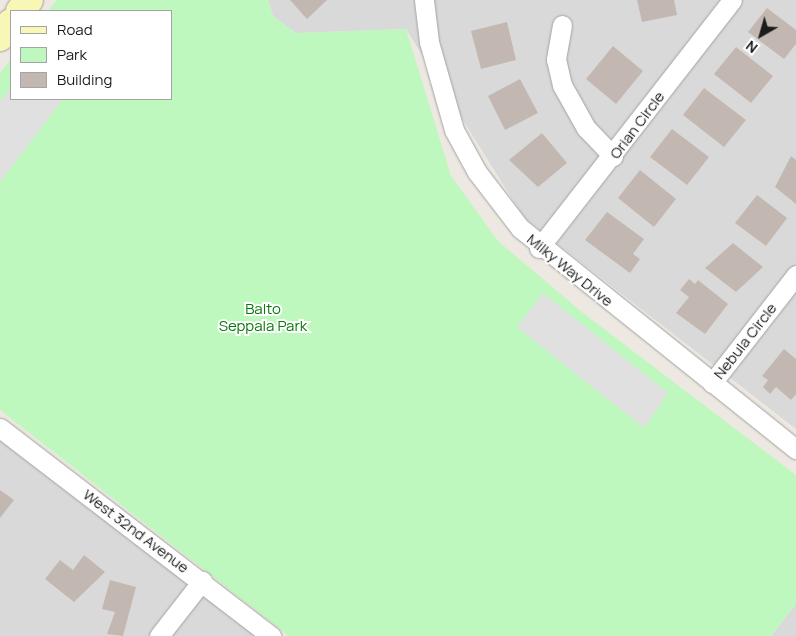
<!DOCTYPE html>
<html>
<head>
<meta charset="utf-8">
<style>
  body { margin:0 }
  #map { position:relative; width:796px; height:636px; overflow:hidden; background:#ede8e1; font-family:Manrope,sans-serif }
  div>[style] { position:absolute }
  .residential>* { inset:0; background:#dad9d9 }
  .park>* { inset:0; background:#bef8be }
  .parking>* { inset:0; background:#e0e0e0 }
  .building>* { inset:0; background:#c2b8b1 }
  .roads { filter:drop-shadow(0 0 1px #a3a3a3) drop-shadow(0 0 1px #a3a3a3) }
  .street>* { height:19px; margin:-9.5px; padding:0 9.5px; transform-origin:9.5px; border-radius:9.5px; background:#fff }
  .secondary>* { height:28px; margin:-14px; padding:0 14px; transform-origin:14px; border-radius:14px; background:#f8f7b5 }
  span { translate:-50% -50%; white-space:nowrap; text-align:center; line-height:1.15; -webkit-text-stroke:4px #fff; paint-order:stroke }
  .street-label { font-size:15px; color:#1c1c1c }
  .park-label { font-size:15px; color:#0d770f }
  .legend { position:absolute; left:10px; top:10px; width:162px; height:90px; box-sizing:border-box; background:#fff; border:1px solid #a4a4a4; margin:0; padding:6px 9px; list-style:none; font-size:15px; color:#1c1c1c }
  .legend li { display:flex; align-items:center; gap:10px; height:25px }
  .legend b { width:25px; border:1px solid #a4a4a4 }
  .north { position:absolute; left:736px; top:10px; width:50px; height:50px; -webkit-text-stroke:4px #fff; paint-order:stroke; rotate:218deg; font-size:14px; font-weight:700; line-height:20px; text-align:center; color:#1c1c1c }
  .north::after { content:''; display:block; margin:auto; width:18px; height:22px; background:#1c1c1c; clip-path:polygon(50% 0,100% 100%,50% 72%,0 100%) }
</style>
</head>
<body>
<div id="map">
  <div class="residential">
    <div style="clip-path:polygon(268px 0,796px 0,796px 429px,524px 218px,406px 29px,296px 33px,273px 16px)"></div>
    <div style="clip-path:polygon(0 428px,269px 636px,0 636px)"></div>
    <div style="clip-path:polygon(796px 604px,796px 636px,771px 636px)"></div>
  </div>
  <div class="park">
    <div style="clip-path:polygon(57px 0,268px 0,273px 16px,296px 33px,406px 29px,451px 176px,498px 241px,583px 313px,796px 475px,796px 604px,771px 636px,289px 636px,0 410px,0 73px,11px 59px,11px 99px,171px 99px,171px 11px,48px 11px)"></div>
  </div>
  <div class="parking">
    <div style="clip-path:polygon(11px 87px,11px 99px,63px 99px,0 182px,0 102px)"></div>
    <div style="clip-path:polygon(543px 293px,668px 393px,644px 428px,517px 327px)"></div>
  </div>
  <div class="building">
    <div style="clip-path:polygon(290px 0,327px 0,307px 19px)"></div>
    <div style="clip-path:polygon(637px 0,674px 0,677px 15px,642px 22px)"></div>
    <div style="clip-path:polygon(767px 8px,796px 30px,796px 44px,784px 59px,748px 32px)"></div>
    <div style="clip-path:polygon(507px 22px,516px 60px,481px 69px,471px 31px)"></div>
    <div style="clip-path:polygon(613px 46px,643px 71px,616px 104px,586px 79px)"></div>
    <div style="clip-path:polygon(736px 47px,773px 76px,751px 103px,714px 74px)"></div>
    <div style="clip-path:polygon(520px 79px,538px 113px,505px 130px,488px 96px)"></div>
    <div style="clip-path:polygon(704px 88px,746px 120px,724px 147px,683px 115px)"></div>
    <div style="clip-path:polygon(672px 129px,709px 157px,687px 185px,650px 157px)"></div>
    <div style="clip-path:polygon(542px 133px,567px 163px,538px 187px,509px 160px)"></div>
    <div style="clip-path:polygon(791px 156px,796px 160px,796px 204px,775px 187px)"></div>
    <div style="clip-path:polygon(640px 170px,676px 199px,654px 227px,618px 198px)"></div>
    <div style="clip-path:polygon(757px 195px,787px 218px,766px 246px,735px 223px)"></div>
    <div style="clip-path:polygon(607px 212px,644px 239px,633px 254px,640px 259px,630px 273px,585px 240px)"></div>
    <div style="clip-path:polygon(733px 243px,763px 267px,736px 292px,705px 268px)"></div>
    <div style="clip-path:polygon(689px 279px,695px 284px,698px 280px,728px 304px,705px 334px,676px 313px,689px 297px,680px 290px)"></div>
    <div style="clip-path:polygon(784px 349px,796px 359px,796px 394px,791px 400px,776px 387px,770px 394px,763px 387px,768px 380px,762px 376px)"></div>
    <div style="clip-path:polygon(0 490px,14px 500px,0 518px)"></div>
    <div style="clip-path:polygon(84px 555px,105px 572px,74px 602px,45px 579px,60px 560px,73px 570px)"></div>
    <div style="clip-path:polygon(110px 580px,136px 587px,123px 636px,107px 634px,115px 612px,102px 609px)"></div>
  </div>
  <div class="roads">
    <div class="street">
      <div style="left:424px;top:0;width:42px;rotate:83.2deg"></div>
      <div style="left:429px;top:42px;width:91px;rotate:74.1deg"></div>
      <div style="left:454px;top:130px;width:48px;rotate:61.3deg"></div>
      <div style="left:477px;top:172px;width:71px;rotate:52.5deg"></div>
      <div style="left:520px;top:228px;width:354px;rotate:38.7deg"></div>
      <div style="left:562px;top:25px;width:35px;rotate:100deg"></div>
      <div style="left:556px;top:59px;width:27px;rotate:77deg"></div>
      <div style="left:562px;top:85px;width:49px;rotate:60.8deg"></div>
      <div style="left:586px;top:128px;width:39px;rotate:46deg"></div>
      <div style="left:539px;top:248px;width:314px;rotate:-52.1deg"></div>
      <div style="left:712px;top:383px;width:137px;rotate:-52.1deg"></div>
      <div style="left:0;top:428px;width:342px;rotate:37.5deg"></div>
      <div style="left:159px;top:636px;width:70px;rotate:-52deg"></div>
    </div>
    <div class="secondary">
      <div style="left:20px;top:11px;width:14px;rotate:-51deg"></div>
      <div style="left:0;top:37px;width:18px;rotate:-52deg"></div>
    </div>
  </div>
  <div class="street-label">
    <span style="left:637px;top:125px;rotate:-53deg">Orian Circle</span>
    <span style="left:570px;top:270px;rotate:39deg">Milky Way Drive</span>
    <span style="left:745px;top:341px;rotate:-52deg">Nebula Circle</span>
    <span style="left:136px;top:531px;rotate:37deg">West 32nd Avenue</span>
  </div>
  <div class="park-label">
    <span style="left:263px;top:317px">Balto<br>Seppala Park</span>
  </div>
  <ul class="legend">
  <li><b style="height:6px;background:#f8f7b5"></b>Road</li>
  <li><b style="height:14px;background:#bef8be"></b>Park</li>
  <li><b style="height:14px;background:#c2b8b1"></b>Building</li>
  </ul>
  <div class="north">N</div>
</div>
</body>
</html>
